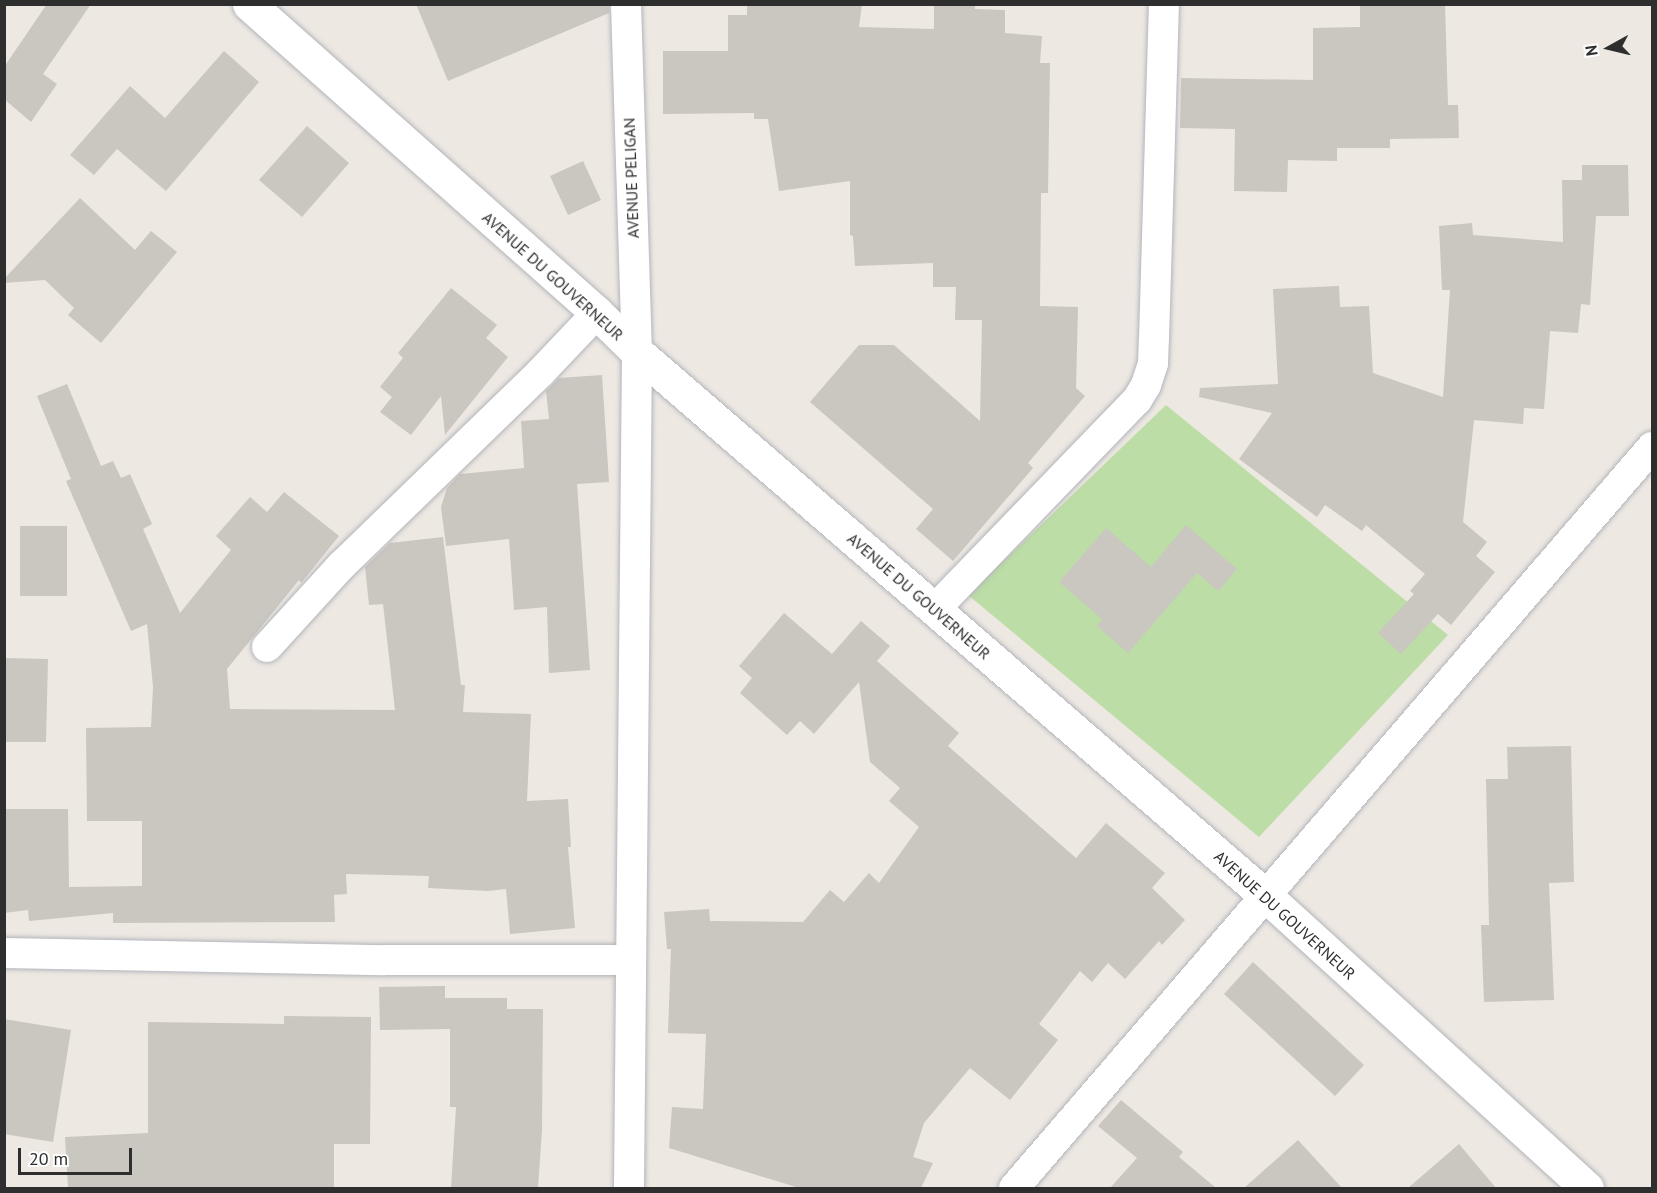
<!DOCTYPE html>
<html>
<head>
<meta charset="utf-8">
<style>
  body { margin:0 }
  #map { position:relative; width:1657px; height:1193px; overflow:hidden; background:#ede8e2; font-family:"PT Sans",sans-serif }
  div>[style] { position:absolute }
  .green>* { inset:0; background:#bcdda6 }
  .building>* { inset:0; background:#cac6c0 }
  .roads { filter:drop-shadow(0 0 2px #b3b5bc) drop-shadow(0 0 2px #b3b5bc) }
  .minor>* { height:30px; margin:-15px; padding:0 15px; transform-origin:15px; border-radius:15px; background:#fff }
  .tertiary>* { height:33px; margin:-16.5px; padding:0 16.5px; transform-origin:16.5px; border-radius:16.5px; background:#fff }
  span { translate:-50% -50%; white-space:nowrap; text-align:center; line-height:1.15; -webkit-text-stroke:4.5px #fff; paint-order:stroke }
  .street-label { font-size:16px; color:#2e2e2e }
  .frame { position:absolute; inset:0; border:6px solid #2e2e2e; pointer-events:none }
  .north { position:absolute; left:1579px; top:18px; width:60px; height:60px; -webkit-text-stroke:4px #fff; paint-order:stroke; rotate:262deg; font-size:16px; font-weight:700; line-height:24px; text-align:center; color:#2e2e2e }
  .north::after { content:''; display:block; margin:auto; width:21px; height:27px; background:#2e2e2e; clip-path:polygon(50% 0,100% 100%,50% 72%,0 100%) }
  .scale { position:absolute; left:18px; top:1148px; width:114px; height:27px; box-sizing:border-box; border:3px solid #2e2e2e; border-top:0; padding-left:8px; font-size:18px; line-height:21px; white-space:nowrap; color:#2e2e2e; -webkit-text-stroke:4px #fff; paint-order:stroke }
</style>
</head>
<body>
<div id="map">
  <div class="green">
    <div style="clip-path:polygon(1166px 405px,1448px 635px,1259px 837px,968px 595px)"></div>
  </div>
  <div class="building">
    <div style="clip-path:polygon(47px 4px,91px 4px,43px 74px,57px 84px,31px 122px,4px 99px,4px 67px)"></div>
    <div style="clip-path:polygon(416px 4px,609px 4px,609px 13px,448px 81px)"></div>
    <div style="clip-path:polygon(747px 4px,862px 4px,859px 27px,934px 29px,934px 4px,975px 4px,975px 9px,1005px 10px,1005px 33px,1042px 36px,1040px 63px,1050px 63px,1048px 193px,1041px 193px,1040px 306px,1078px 307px,1076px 388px,1085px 396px,1028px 463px,1033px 468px,953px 561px,916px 529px,933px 509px,810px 402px,859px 345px,894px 345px,980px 421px,982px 320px,955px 320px,956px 287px,933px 287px,933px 263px,855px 266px,853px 236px,850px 235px,850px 181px,779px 191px,768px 119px,754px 119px,754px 113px,663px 114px,663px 51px,728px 51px,728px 15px,747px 15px)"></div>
    <div style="clip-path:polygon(1360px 4px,1445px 4px,1448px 105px,1458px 105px,1459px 138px,1390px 139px,1390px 148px,1337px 148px,1337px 161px,1288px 160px,1287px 192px,1234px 191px,1235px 129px,1180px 128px,1181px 78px,1313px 80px,1313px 28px,1360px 27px)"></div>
    <div style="clip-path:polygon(224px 51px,259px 82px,166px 191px,117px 149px,94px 175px,70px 155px,130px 86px,165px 118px)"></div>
    <div style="clip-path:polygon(307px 126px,349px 163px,302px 217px,259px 180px)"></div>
    <div style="clip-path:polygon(583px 161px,601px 200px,568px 215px,550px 176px)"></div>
    <div style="clip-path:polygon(1582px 165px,1628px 165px,1629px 216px,1596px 216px,1590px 305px,1581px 304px,1578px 333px,1550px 331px,1544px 409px,1524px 408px,1523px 424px,1474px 420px,1463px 522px,1487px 542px,1476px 556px,1495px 572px,1451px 625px,1438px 614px,1401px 654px,1378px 633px,1414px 594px,1410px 591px,1425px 574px,1366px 525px,1362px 531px,1325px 505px,1317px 517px,1239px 459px,1272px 413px,1199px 397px,1200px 388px,1278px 384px,1273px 289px,1339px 286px,1340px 307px,1369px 306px,1373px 373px,1443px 397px,1450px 290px,1442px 290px,1439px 226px,1472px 223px,1473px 235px,1563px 242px,1562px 180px,1582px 180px)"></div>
    <div style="clip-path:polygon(80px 198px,135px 250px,151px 231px,177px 252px,101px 343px,68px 315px,74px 308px,45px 280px,4px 283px,4px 279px)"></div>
    <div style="clip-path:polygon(451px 288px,497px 325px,486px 338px,508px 357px,445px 435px,441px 396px,411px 435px,380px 412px,392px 397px,380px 387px,403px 358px,398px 353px)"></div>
    <div style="clip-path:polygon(602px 375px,609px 482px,577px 484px,590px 670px,549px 673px,547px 607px,514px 610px,509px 539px,446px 546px,441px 507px,447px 488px,460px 474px,524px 468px,521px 421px,549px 419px,546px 391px,559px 378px)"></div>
    <div style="clip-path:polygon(67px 384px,101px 466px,113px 461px,121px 478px,130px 474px,152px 524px,143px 529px,180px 613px,231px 550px,216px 536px,250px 497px,267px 512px,284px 492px,339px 536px,301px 583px,299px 580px,227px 669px,230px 709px,395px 710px,383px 604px,369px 605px,365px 567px,390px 543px,443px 537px,461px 685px,465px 685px,463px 712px,531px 714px,527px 801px,568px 799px,571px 847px,568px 847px,575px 928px,510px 934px,506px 889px,488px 891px,428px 888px,429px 876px,346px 874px,347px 894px,334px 895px,335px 922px,113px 923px,113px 913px,29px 921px,28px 910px,4px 913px,4px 809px,68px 809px,69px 887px,142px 886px,142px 821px,87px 821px,86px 728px,151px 727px,153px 687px,147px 624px,131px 631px,66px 481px,71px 479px,37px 396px)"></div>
    <div style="clip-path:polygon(1186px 525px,1237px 569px,1218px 591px,1197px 573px,1128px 653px,1097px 626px,1102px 619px,1059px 582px,1106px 528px,1151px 567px)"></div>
    <div style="clip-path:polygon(20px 526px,67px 526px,67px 596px,20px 596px)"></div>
    <div style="clip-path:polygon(784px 613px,832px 654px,861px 621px,890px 646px,877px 661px,959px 733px,948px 746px,1076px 858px,1106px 823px,1165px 873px,1152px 888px,1185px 920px,1162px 945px,1159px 941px,1125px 979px,1108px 963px,1092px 982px,1080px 971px,1039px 1024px,1058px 1040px,1010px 1100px,970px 1068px,924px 1123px,913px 1157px,933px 1163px,921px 1188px,799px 1188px,669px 1148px,672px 1107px,703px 1109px,706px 1034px,668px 1033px,671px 949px,667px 949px,664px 912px,709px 909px,710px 921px,803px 922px,830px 890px,844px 902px,869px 873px,879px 883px,919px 827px,889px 801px,900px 788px,870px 762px,859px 682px,814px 734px,800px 721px,787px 735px,740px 693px,752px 678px,739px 666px)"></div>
    <div style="clip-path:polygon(4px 658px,48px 659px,46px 742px,4px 742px)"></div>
    <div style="clip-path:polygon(1571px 746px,1574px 882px,1549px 883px,1554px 1000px,1484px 1002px,1481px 925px,1489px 925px,1486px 779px,1508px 779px,1507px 747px)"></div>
    <div style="clip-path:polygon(1253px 962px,1364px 1065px,1335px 1096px,1224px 994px)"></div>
    <div style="clip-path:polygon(445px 986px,445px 998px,507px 998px,507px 1009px,543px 1009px,542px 1130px,538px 1188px,451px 1188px,456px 1107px,450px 1107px,450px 1029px,380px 1030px,379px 987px)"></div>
    <div style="clip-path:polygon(284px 1016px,371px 1017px,370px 1144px,334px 1144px,334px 1188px,68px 1188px,65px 1137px,148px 1133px,148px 1022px,284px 1024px)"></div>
    <div style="clip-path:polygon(4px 1019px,71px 1030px,53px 1142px,4px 1134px)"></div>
    <div style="clip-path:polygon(1121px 1100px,1183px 1152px,1179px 1157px,1216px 1188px,1110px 1188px,1137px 1158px,1098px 1126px)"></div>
    <div style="clip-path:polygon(1298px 1140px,1342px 1188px,1244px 1188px)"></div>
    <div style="clip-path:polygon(1459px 1144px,1496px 1188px,1408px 1188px)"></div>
  </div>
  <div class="roads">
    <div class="minor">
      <div style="left:626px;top:4px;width:348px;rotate:88.2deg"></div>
      <div style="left:637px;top:352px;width:836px;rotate:90.55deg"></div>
      <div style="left:935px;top:609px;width:291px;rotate:-46deg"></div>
      <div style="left:1137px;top:400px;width:17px;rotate:-59deg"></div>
      <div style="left:1146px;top:385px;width:22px;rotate:-72deg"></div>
      <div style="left:1153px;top:364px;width:25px;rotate:-88deg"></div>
      <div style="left:1154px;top:339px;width:335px;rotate:-88.3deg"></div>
      <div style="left:267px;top:647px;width:111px;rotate:-47.6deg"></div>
      <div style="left:342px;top:565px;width:277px;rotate:-44.1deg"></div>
      <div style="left:541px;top:372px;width:81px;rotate:-46.5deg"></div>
      <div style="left:4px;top:953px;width:380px;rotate:1.1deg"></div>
      <div style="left:384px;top:960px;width:246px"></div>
      <div style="left:1014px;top:1188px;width:978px;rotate:-49.27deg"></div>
    </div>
    <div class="tertiary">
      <div style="left:249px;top:4px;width:465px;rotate:41.6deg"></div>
      <div style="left:597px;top:313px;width:56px;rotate:44.3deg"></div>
      <div style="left:637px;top:352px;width:832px;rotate:40.86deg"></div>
      <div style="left:1266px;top:896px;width:434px;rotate:42.3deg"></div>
    </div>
  </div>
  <div class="street-label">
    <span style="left:631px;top:178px;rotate:-92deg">AVENUE PELIGAN</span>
    <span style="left:553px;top:276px;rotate:42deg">AVENUE DU GOUVERNEUR</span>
    <span style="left:919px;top:596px;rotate:41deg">AVENUE DU GOUVERNEUR</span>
    <span style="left:1285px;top:915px;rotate:42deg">AVENUE DU GOUVERNEUR</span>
  </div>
  <div class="frame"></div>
  <div class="north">N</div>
  <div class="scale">20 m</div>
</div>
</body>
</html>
